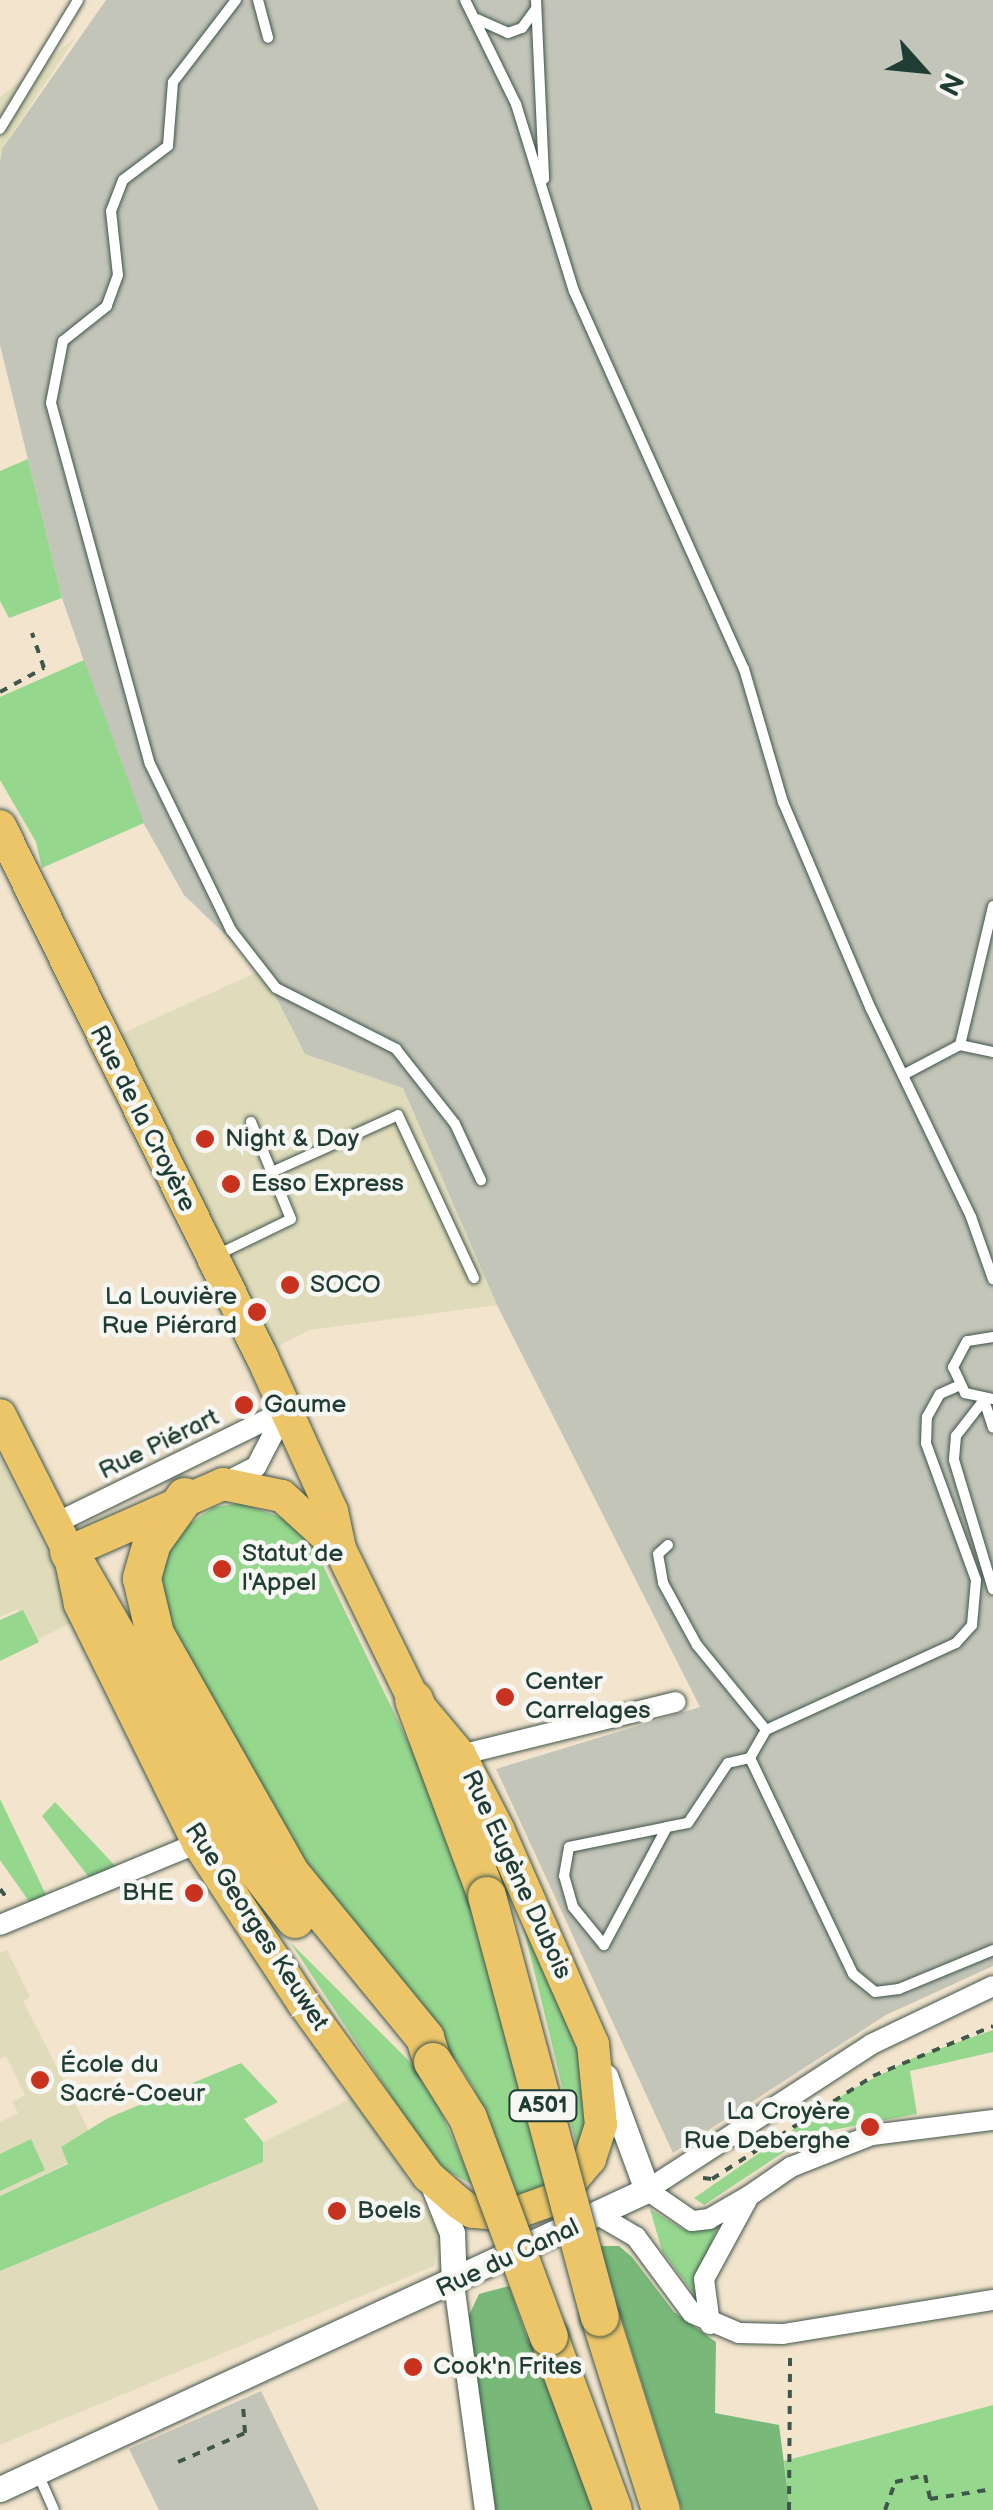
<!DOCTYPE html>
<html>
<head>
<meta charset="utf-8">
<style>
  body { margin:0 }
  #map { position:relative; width:993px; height:2510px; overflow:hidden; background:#f3e4cd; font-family:"Balsamiq Sans",sans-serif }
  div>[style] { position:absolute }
  .built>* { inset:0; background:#e0dcbb }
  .industrial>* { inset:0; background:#c4c5b9 }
  .green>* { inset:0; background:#96d78e }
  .forest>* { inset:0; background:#78b879 }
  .path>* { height:4px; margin-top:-2px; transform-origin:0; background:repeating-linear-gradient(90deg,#3f564b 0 8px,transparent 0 16px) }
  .roads { filter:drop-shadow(0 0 2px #3f564b) drop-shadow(0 0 2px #3f564b) }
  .service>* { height:10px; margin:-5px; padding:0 5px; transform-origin:5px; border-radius:5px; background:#fff }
  .minor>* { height:20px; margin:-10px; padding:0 10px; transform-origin:10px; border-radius:10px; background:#fff }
  .tertiary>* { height:25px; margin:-12.5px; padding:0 12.5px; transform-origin:12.5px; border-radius:12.5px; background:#fff }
  .primary>* { height:32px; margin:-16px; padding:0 16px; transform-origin:16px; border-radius:16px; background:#edc569 }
  .motorway>* { height:38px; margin:-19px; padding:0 19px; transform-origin:19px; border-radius:19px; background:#edc569 }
  .bridges { filter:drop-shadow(0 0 2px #3f564b) drop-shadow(0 0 2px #3f564b) }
  .motorway-bridge>* { height:38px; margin:-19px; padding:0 19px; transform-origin:19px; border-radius:19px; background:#edc569 }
  .dots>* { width:28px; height:28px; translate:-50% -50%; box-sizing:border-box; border:5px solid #f6f6f2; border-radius:50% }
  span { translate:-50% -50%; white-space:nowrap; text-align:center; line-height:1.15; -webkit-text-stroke:9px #f6f6f2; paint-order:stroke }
  .shield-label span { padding:2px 8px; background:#f6f6f2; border:2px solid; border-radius:8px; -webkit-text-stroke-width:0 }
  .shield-label { font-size:22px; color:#1f3d34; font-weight:700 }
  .street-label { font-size:25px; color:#1f3d34 }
  .poi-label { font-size:25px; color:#1f3d34 }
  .left { translate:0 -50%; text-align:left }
  .right { translate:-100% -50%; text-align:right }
  .north { position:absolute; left:873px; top:20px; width:100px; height:100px; -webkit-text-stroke:8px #f6f6f2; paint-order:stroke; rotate:117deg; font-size:28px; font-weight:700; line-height:40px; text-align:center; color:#1f3d34 }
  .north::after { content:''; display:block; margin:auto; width:35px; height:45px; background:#1f3d34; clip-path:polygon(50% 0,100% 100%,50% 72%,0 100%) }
</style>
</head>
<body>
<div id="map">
  <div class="built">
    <div style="clip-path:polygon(75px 38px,2px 149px,0 163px,0 97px)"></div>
    <div style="clip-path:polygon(262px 970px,305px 1054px,403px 1087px,497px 1305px,310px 1330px,272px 1349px,103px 1042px)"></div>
    <div style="clip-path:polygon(0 1457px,79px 1619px,35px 1641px,18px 1609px,0 1617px)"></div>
    <div style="clip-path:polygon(7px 1950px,30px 1997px,23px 2001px,90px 2133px,61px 2147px,68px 2163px,0 2196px,0 2122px,18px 2113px,12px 2102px,25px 2095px,6px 2056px,0 2059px,0 1953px)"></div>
    <div style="clip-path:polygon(354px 2097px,434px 2220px,440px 2234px,434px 2266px,0 2445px,0 2271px,263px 2162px,263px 2142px)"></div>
  </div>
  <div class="industrial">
    <div style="clip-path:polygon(106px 0,993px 0,993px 1966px,886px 2015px,673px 2153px,496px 1769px,700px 1707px,497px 1305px,403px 1088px,305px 1054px,262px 970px,184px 895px,135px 808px,62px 598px,0 345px,0 163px,2px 149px)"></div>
    <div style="clip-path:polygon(261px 2391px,319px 2510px,159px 2510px,129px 2449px)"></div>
  </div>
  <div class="green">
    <div style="clip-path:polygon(28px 459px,62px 598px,9px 618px,0 601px,0 471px)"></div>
    <div style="clip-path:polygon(84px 660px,144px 823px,42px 868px,36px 842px,0 780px,0 697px)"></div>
    <div style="clip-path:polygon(241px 1503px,294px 1522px,314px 1547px,441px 1810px,459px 1854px,550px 2194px,518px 2203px,474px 2088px,437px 2032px,330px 1911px,157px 1602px,160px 1564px,175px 1534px,214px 1507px)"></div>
    <div style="clip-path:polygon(23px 1610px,39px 1642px,0 1661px,0 1620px)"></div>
    <div style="clip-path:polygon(0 1799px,50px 1903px,35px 1910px,0 1860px)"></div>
    <div style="clip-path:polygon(55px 1802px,121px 1872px,94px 1884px,42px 1816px)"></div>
    <div style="clip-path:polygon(514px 1888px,551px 1967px,595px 2100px,580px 2160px)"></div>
    <div style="clip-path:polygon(290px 1942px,408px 2060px,438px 2105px,473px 2185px,442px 2168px,418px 2137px)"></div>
    <div style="clip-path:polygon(993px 2030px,993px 2052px,910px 2071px,917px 2114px,811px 2134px,704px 2205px,694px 2198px,849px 2091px,913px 2058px)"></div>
    <div style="clip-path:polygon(241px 2063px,278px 2102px,244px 2119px,263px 2142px,263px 2162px,0 2271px,0 2196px,68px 2164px,61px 2147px,108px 2118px)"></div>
    <div style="clip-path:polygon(31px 2139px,45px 2170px,0 2191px,0 2154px)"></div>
    <div style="clip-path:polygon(650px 2209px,684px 2230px,719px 2224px,701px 2268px,700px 2302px,662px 2251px)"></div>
    <div style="clip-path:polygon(993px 2405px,993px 2510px,790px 2510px,784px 2461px)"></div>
  </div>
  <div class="forest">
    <div style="clip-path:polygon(599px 2246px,619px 2246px,632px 2257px,674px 2312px,716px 2342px,715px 2413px,779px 2425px,790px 2510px,682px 2510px)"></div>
    <div style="clip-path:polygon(509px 2286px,529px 2344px,536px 2342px,599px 2510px,495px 2510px,465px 2324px,479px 2294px)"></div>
  </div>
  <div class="path">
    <div style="left:0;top:692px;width:50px;rotate:-28.6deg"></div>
    <div style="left:44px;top:668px;width:37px;rotate:-109deg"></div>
    <div style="left:0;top:1889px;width:15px;rotate:53deg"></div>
    <div style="left:703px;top:2178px;width:9px;rotate:6deg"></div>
    <div style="left:712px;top:2179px;width:191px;rotate:-32.6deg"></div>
    <div style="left:873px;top:2076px;width:130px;rotate:-22.6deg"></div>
    <div style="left:178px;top:2462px;width:73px;rotate:-23.4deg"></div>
    <div style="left:245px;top:2433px;width:31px;rotate:-94deg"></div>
    <div style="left:789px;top:2510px;width:157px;rotate:-89.6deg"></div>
    <div style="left:885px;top:2510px;width:30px;rotate:-70deg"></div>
    <div style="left:895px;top:2482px;width:31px;rotate:-13deg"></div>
    <div style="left:925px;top:2475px;width:25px;rotate:78deg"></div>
    <div style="left:930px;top:2499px;width:64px;rotate:-9deg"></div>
  </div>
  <div class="roads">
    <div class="service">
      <div style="left:236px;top:0;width:103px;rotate:127.5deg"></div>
      <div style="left:173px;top:82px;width:64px;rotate:94.5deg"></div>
      <div style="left:168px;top:146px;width:56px;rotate:142.9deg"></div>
      <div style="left:123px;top:180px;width:33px;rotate:111deg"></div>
      <div style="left:111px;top:211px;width:64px;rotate:83.8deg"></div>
      <div style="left:118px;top:275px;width:33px;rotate:110deg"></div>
      <div style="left:107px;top:306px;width:56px;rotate:141.5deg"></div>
      <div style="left:63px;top:341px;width:63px;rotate:101deg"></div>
      <div style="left:51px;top:403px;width:374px;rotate:74.7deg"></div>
      <div style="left:150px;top:764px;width:185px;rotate:64deg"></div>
      <div style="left:231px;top:930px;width:73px;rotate:52.2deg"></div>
      <div style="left:276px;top:988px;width:135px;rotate:26.9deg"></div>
      <div style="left:396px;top:1049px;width:95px;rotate:51.8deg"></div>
      <div style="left:455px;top:1124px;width:62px;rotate:65.1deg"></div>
      <div style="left:258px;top:0;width:39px;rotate:75deg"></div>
      <div style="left:465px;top:0;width:116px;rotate:63.9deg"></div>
      <div style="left:516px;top:104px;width:196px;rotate:72.8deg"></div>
      <div style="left:574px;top:291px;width:414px;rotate:65.8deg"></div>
      <div style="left:744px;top:669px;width:139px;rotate:73.7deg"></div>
      <div style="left:783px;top:802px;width:225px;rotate:67deg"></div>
      <div style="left:871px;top:1009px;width:231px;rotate:64.3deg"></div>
      <div style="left:971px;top:1217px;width:66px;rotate:70.5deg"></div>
      <div style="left:536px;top:0;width:179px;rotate:87.4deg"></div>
      <div style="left:477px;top:19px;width:34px;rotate:24deg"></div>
      <div style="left:508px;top:33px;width:15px;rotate:-20deg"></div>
      <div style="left:522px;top:28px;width:24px;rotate:-54deg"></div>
      <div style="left:0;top:129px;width:151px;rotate:-58.8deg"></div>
      <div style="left:960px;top:1045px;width:34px;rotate:12deg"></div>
      <div style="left:903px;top:1075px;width:64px;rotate:-27.8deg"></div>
      <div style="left:960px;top:1045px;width:143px;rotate:-76.6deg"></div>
      <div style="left:272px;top:1172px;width:138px;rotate:-24.3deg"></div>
      <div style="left:398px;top:1115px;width:180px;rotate:65deg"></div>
      <div style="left:217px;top:1255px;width:82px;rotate:-25.9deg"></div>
      <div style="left:291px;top:1219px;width:105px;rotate:-112.4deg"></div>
      <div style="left:993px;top:1337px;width:26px;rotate:171deg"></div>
      <div style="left:967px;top:1341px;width:30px;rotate:118deg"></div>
      <div style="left:953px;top:1367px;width:29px;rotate:65deg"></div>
      <div style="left:965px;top:1393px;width:29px;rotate:12deg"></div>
      <div style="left:984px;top:1400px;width:46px;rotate:127.9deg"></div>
      <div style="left:956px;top:1436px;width:24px;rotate:95deg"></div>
      <div style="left:954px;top:1460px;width:135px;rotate:73.2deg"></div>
      <div style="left:984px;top:1400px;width:29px;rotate:72deg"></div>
      <div style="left:668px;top:1545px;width:13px;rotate:138deg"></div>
      <div style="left:658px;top:1554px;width:29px;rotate:80deg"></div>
      <div style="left:663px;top:1583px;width:71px;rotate:61.3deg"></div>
      <div style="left:697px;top:1645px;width:109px;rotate:50.9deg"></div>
      <div style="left:766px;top:1730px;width:32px;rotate:120deg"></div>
      <div style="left:750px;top:1758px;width:239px;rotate:64.5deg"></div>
      <div style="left:853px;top:1974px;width:28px;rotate:39deg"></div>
      <div style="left:875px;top:1992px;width:24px;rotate:-7deg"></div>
      <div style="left:899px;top:1989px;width:102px;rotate:-22.5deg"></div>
      <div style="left:766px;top:1730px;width:209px;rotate:-24.6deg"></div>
      <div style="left:956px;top:1643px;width:24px;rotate:-48deg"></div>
      <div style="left:972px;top:1625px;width:45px;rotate:-84.9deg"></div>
      <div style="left:976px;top:1580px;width:146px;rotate:-110.1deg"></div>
      <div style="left:926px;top:1443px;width:26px;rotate:-88deg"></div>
      <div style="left:927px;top:1417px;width:26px;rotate:-61deg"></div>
      <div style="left:940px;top:1394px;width:20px;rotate:-24deg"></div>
      <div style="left:667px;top:1827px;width:134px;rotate:118.1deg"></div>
      <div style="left:604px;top:1945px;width:49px;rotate:-129.2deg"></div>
      <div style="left:573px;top:1907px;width:32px;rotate:-106deg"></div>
      <div style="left:564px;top:1876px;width:29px;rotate:-80deg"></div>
      <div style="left:569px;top:1847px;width:100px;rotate:-11.5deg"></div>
      <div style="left:667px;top:1827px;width:21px;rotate:-11deg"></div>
      <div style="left:688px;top:1823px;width:72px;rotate:-56.3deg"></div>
      <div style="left:728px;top:1763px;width:23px;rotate:-13deg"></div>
      <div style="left:38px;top:2474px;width:39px;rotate:66deg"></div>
    </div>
    <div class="minor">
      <div style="left:224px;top:1483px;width:36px;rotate:-27deg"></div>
      <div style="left:256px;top:1467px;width:63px;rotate:-62.6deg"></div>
      <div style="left:56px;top:1523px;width:255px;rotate:-26.1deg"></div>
      <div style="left:460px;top:1755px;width:222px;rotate:-13.8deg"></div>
      <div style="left:0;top:1925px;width:214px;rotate:-22.5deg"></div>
      <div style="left:749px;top:2196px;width:46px;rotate:150.1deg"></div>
      <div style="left:709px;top:2219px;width:17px;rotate:173deg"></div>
      <div style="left:692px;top:2221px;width:55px;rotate:-145.4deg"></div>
      <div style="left:647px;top:2190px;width:268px;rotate:-33deg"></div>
      <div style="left:872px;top:2044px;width:134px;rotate:-25.6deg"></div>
      <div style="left:600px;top:2216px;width:42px;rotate:30.3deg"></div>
      <div style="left:636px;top:2237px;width:94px;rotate:53.6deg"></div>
      <div style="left:692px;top:2313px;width:51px;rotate:23.1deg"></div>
      <div style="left:739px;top:2333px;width:44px;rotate:1.3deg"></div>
      <div style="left:783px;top:2334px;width:213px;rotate:-9.2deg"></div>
      <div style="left:454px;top:2284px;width:228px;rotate:82.2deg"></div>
      <div style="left:710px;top:2324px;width:45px;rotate:-97.6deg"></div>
      <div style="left:704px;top:2279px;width:94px;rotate:-61.5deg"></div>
      <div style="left:749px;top:2196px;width:51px;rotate:-34.6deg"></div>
      <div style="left:791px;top:2167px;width:87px;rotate:-21.6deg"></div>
      <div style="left:872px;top:2135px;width:122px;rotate:-7.1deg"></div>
    </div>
    <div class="tertiary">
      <div style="left:433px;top:2185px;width:52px;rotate:68.4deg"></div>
      <div style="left:452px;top:2233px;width:51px;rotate:87.8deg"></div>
      <div style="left:0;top:2489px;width:713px;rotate:-24.8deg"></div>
      <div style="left:647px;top:2190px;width:121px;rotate:-110.2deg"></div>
    </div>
    <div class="primary">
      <div style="left:0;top:826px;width:592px;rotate:63.74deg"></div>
      <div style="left:262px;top:1357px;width:169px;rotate:65.6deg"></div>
      <div style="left:332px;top:1511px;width:39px;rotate:78deg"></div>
      <div style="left:340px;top:1549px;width:168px;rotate:63.9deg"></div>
      <div style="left:414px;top:1700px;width:72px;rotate:50.1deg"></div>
      <div style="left:460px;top:1755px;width:83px;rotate:62.8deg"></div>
      <div style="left:498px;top:1829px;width:235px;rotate:66.2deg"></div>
      <div style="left:593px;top:2044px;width:81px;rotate:84.4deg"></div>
      <div style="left:601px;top:2125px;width:36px;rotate:108deg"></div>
      <div style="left:590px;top:2159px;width:51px;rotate:130.2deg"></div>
      <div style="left:557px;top:2198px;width:50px;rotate:160.1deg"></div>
      <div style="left:510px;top:2215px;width:38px;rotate:-175deg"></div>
      <div style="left:472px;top:2212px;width:16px;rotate:-145deg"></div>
      <div style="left:459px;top:2203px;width:41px;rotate:-138.9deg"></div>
      <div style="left:428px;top:2176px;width:213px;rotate:-125.8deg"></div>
      <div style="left:303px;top:2003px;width:191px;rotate:-123.3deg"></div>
      <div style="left:198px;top:1843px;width:267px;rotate:-116.3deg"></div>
      <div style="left:80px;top:1604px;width:53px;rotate:-101.9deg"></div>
      <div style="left:69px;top:1552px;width:153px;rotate:-116.7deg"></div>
      <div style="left:69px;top:1552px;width:168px;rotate:-23.8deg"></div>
      <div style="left:223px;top:1484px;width:60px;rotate:11.5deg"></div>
      <div style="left:282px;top:1496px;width:79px;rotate:42.4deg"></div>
    </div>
    <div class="motorway">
      <div style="left:185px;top:1497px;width:57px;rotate:125.7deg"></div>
      <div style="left:152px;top:1543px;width:37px;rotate:106deg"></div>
      <div style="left:142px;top:1579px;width:57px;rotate:76.7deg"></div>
      <div style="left:155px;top:1634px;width:276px;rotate:60.5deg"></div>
      <div style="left:291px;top:1874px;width:212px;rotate:50.7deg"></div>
      <div style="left:425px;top:2038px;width:25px;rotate:72deg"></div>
      <div style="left:69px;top:1552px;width:342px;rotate:60deg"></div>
      <div style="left:240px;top:1848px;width:90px;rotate:52.2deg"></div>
      <div style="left:414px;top:1700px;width:209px;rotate:69.6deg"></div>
      <div style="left:600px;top:2317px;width:202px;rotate:72.5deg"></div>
      <div style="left:549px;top:2337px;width:184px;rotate:69.7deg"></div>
    </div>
  </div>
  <div class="bridges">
    <div class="motorway-bridge">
      <div style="left:487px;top:1896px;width:436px;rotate:75deg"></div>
      <div style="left:433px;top:2062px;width:66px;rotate:58deg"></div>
      <div style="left:468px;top:2118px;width:233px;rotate:69.7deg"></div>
    </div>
  </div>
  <div class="dots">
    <div style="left:205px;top:1139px;background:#c8321e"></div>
    <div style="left:231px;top:1184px;background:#c8321e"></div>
    <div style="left:290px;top:1285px;background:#c8321e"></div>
    <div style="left:257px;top:1312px;background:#c8321e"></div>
    <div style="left:244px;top:1405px;background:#c8321e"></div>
    <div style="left:222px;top:1569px;background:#c8321e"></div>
    <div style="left:505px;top:1697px;background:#c8321e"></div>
    <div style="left:194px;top:1893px;background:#c8321e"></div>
    <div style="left:40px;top:2080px;background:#c8321e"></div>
    <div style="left:870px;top:2127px;background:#c8321e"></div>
    <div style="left:337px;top:2211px;background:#c8321e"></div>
    <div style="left:413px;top:2367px;background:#c8321e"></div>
  </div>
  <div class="shield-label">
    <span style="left:543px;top:2106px">A501</span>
  </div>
  <div class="street-label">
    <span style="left:142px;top:1119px;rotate:63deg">Rue de la Croyère</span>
    <span style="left:159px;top:1445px;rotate:-26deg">Rue Piérart</span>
    <span style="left:516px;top:1875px;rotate:65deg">Rue Eugène Dubois</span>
    <span style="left:256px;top:1927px;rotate:57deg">Rue Georges Keuwet</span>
    <span style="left:508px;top:2259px;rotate:-25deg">Rue du Canal</span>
  </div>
  <div class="poi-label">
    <span class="left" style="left:225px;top:1139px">Night &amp; Day</span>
    <span class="left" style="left:251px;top:1184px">Esso Express</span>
    <span class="left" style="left:310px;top:1285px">SOCO</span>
    <span class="right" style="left:237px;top:1312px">La Louvière<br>Rue Piérard</span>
    <span class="left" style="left:264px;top:1405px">Gaume</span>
    <span class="left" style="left:242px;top:1569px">Statut de<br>l'Appel</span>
    <span class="left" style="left:525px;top:1697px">Center<br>Carrelages</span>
    <span class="right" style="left:174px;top:1893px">BHE</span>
    <span class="left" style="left:60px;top:2080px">École du<br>Sacré-Coeur</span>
    <span class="right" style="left:850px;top:2127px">La Croyère<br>Rue Deberghe</span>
    <span class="left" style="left:357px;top:2211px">Boels</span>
    <span class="left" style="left:433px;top:2367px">Cook'n Frites</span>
  </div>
  <div class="north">N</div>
</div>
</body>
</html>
